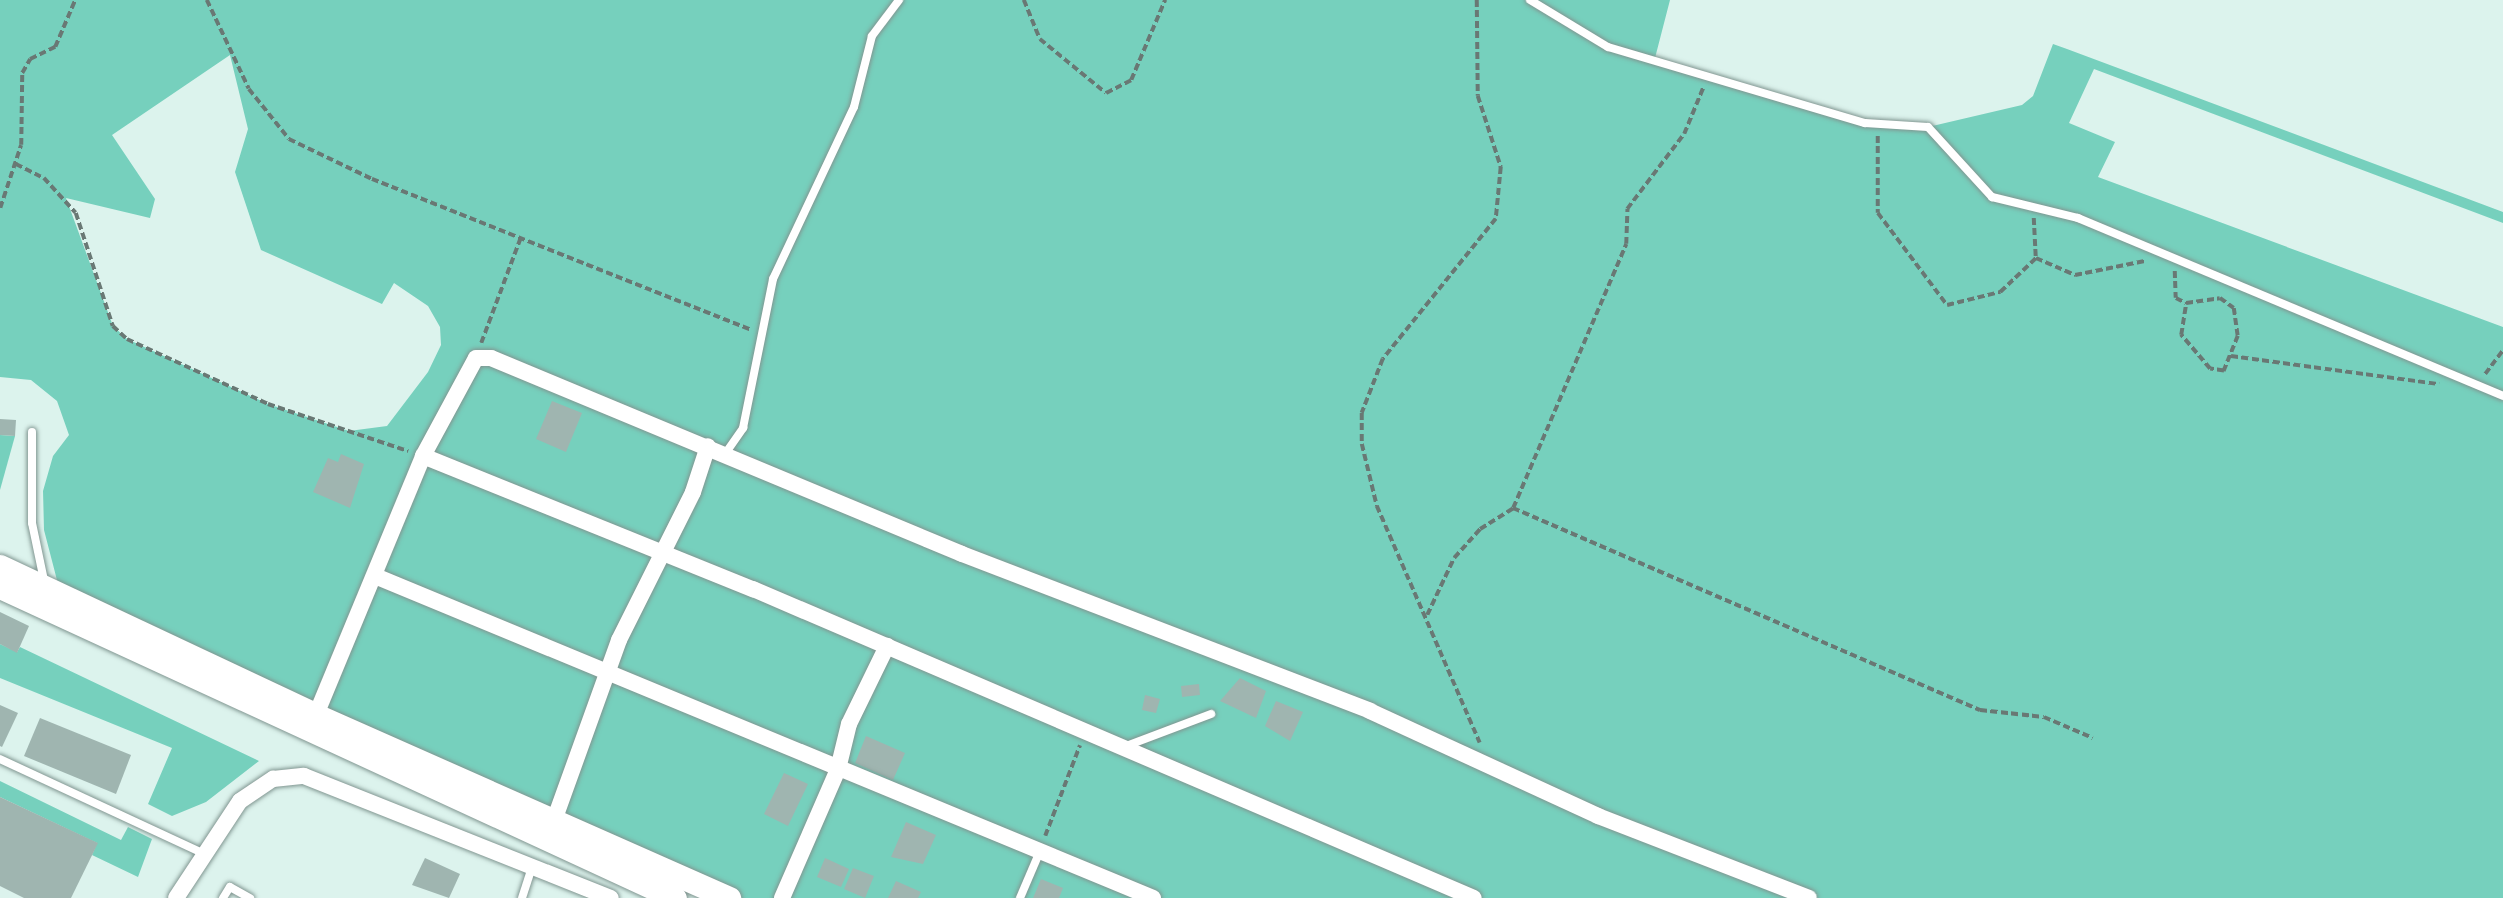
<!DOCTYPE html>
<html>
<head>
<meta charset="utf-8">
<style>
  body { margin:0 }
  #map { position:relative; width:2503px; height:898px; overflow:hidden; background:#dcf3ed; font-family:Lato,sans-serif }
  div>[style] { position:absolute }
  .green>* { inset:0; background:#76d0bd }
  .building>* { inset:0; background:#9fb5b0 }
  .path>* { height:3.5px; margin-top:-1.75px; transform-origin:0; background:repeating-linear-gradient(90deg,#697874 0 7px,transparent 0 10.5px) }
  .roads { filter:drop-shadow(0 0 2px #819691) drop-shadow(0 0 2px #819691) }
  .service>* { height:8px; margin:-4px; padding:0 4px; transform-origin:4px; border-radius:4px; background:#fff }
  .minor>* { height:16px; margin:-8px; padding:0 8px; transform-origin:8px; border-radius:8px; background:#fff }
  .secondary>* { height:23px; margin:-11.5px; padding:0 11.5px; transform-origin:11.5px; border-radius:11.5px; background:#fff }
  span { translate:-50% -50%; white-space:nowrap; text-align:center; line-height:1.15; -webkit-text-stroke:5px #f0fefa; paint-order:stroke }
</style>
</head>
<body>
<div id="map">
  <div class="green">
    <div style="clip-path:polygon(evenodd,0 0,1670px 0,1655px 58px,1865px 123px,1928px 127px,2022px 105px,2033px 96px,2053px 44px,2067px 49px,2503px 212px,2503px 223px,2094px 69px,2069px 123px,2115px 142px,2098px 177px,2503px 327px,2503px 898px,729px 898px,58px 584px,44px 530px,43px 491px,53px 456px,69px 435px,57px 401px,31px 380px,0 377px,0 0,230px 55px,248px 129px,235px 172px,261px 250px,382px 304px,394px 283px,428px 306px,440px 327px,441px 345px,428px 372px,387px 426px,349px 431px,268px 404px,127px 339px,113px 326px,66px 198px,150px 218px,155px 199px,112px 135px,230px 55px)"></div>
    <div style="clip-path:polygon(0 435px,15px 436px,0 490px)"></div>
    <div style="clip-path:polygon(0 644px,17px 652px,20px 647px,259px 761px,206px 802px,172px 816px,148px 804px,172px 748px,0 678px)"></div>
    <div style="clip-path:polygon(0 781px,121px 840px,128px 827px,152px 839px,138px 877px,92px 855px,97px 843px,0 797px)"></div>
  </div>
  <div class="building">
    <div style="clip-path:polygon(552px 401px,582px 413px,566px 452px,536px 439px)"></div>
    <div style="clip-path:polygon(0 419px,16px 420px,15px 436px,0 435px)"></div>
    <div style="clip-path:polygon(341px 454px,364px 464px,350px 508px,313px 492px,328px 458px,338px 462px)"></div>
    <div style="clip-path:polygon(0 612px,29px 626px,17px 653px,0 644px)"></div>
    <div style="clip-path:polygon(1240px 678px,1266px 691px,1256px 718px,1220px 701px)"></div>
    <div style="clip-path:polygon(1199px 684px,1200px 695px,1182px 697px,1181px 686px)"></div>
    <div style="clip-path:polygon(1145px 695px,1160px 699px,1156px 713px,1142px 710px)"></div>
    <div style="clip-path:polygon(1276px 701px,1303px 712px,1290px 741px,1265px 726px)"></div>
    <div style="clip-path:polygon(0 705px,18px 713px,2px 747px,0 746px)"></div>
    <div style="clip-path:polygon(40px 718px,131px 755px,116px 794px,24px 756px)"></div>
    <div style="clip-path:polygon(866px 736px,905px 753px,893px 780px,855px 763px)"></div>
    <div style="clip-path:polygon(784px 773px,808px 784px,788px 826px,764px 814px)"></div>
    <div style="clip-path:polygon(0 797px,98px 843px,71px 898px,24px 898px,0 886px)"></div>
    <div style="clip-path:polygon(906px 822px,936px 835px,923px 864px,891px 857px)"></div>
    <div style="clip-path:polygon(425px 858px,460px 874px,449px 898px,412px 885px)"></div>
    <div style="clip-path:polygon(825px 858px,849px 869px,841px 887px,817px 877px)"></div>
    <div style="clip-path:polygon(853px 868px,874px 876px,865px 898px,844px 889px)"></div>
    <div style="clip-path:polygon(1041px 879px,1063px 888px,1059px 898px,1033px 898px)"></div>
    <div style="clip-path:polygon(896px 881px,921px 892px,918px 898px,888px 898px)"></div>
  </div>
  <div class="path">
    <div style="left:207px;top:0;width:98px;rotate:64.7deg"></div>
    <div style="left:249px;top:89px;width:64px;rotate:51.3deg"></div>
    <div style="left:289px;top:139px;width:92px;rotate:25.7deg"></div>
    <div style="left:372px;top:179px;width:409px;rotate:21.7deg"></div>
    <div style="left:1024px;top:0;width:42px;rotate:67.7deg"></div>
    <div style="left:1040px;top:39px;width:85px;rotate:39.3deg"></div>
    <div style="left:1106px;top:93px;width:28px;rotate:-27deg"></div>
    <div style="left:1131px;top:80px;width:87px;rotate:-67deg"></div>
    <div style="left:1477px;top:0;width:96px;rotate:89.4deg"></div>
    <div style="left:1478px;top:96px;width:75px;rotate:72.1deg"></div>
    <div style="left:1501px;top:167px;width:52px;rotate:95.5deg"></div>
    <div style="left:1496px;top:219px;width:180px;rotate:128.9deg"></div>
    <div style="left:1383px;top:359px;width:58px;rotate:111.3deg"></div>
    <div style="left:1362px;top:413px;width:31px;rotate:90deg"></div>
    <div style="left:1362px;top:444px;width:64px;rotate:76.4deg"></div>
    <div style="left:1377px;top:506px;width:258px;rotate:66.5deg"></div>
    <div style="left:1878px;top:136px;width:77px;rotate:90deg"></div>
    <div style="left:1878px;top:213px;width:115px;rotate:53.1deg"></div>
    <div style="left:1947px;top:305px;width:55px;rotate:-13.8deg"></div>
    <div style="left:2000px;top:292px;width:50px;rotate:-43.4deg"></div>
    <div style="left:2036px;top:258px;width:43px;rotate:23.6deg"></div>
    <div style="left:2075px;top:275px;width:71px;rotate:-11.3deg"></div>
    <div style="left:16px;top:164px;width:31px;rotate:27deg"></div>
    <div style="left:44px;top:178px;width:47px;rotate:47.6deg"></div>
    <div style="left:76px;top:213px;width:119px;rotate:71.9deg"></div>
    <div style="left:113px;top:326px;width:19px;rotate:43deg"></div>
    <div style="left:127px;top:339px;width:155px;rotate:24.7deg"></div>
    <div style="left:268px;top:404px;width:148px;rotate:18.6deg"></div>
    <div style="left:0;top:208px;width:66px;rotate:-71.6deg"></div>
    <div style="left:21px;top:145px;width:72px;rotate:-89.2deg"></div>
    <div style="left:22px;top:73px;width:16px;rotate:-60deg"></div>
    <div style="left:30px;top:59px;width:28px;rotate:-26deg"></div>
    <div style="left:55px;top:47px;width:51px;rotate:-66.9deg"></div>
    <div style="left:2034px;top:218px;width:40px;rotate:87.1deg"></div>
    <div style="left:2175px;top:271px;width:27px;rotate:88deg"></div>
    <div style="left:2176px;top:298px;width:11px;rotate:27deg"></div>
    <div style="left:2186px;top:303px;width:34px;rotate:-8deg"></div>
    <div style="left:2220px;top:298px;width:17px;rotate:36deg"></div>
    <div style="left:2234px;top:308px;width:28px;rotate:82deg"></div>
    <div style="left:2238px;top:336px;width:38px;rotate:112deg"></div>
    <div style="left:2224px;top:371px;width:14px;rotate:-172deg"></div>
    <div style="left:2210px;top:369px;width:45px;rotate:-130.5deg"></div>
    <div style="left:2181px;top:335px;width:32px;rotate:-81deg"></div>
    <div style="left:481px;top:343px;width:111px;rotate:-69.4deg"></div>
    <div style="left:2231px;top:356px;width:210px;rotate:7.7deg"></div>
    <div style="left:2485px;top:374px;width:30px;rotate:-53deg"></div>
    <div style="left:1513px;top:508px;width:509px;rotate:23.39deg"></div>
    <div style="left:1980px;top:710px;width:64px;rotate:6.2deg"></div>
    <div style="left:2044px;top:717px;width:53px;rotate:23.2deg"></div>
    <div style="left:1427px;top:615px;width:63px;rotate:-64.7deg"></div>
    <div style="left:1454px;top:558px;width:39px;rotate:-48deg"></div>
    <div style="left:1480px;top:529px;width:39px;rotate:-32deg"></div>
    <div style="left:1513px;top:508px;width:287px;rotate:-66.8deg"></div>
    <div style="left:1626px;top:244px;width:35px;rotate:-88deg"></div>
    <div style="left:1627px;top:209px;width:94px;rotate:-52.8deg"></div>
    <div style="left:1684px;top:134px;width:50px;rotate:-67.6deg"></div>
    <div style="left:1045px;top:836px;width:97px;rotate:-69deg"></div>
  </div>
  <div class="roads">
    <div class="service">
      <div style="left:1530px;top:0;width:91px;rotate:31.1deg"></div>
      <div style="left:1608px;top:47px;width:268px;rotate:16.5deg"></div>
      <div style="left:1865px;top:123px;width:63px;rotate:3.6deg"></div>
      <div style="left:1928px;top:127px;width:95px;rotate:47.6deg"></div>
      <div style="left:1992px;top:197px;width:89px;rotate:13.7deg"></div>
      <div style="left:2078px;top:218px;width:461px;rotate:22.7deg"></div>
      <div style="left:32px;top:432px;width:91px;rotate:90deg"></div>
      <div style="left:32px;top:523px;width:63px;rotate:78.2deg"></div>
      <div style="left:725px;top:454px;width:32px;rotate:-55deg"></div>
      <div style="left:743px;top:428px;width:152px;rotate:-78.6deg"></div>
      <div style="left:773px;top:279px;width:190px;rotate:-64.8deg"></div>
      <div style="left:854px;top:107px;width:73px;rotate:-75.8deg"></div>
      <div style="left:872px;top:36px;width:45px;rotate:-53.1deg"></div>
      <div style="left:1126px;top:746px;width:91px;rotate:-20.6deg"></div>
      <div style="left:0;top:759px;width:226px;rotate:24.9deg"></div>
      <div style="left:223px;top:898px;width:13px;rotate:-58deg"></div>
      <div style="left:230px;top:887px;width:23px;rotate:29deg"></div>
      <div style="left:522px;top:898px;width:33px;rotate:-72deg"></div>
      <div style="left:1020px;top:898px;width:51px;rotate:-66.9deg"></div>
    </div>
    <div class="minor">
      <div style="left:423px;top:456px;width:356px;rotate:22deg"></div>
      <div style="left:753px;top:589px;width:784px;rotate:23.2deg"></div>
      <div style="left:375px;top:576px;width:842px;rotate:22.48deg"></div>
      <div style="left:313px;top:722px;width:288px;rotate:-67.5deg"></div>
      <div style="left:423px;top:456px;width:111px;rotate:-61.6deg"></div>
      <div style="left:476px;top:358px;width:15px"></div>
      <div style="left:491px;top:358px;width:510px;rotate:22.59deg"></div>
      <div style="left:962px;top:554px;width:437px;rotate:21deg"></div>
      <div style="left:1370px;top:711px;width:251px;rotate:24.7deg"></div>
      <div style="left:1598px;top:816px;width:226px;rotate:21.2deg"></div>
      <div style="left:551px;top:829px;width:201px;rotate:-70.2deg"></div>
      <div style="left:619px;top:640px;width:165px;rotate:-63.4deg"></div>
      <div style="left:693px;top:492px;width:48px;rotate:-71.9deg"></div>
      <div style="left:176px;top:898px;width:116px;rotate:-56.6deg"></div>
      <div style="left:240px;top:801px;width:40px;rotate:-34deg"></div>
      <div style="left:273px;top:779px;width:31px;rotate:-6deg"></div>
      <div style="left:304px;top:776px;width:330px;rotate:21.7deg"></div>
      <div style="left:782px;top:898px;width:141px;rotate:-66.5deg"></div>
      <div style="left:838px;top:769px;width:46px;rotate:-76.3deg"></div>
      <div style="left:849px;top:724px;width:87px;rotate:-64deg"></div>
    </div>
    <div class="secondary">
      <div style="left:0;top:566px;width:349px;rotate:25.2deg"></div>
      <div style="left:316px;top:715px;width:452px;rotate:23.9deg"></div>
      <div style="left:0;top:587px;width:743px;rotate:24.74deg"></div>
    </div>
  </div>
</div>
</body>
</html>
